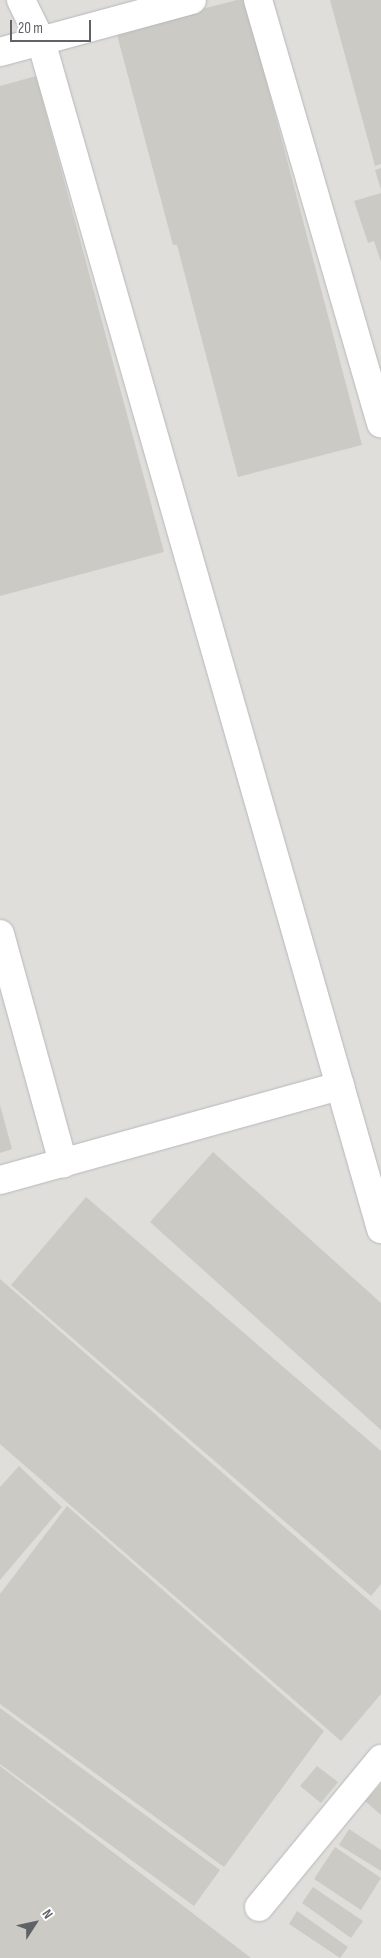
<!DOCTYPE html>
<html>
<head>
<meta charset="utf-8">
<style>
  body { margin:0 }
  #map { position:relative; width:381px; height:1958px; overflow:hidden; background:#f1efe8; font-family:"Sofia Sans Condensed",sans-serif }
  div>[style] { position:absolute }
  .industrial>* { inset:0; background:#e0deda }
  .building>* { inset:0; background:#cccac5 }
  .roads { filter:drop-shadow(0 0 1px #b5b8bc) drop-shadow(0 0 1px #b5b8bc) }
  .minor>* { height:28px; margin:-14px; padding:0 14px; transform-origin:14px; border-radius:14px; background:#fff }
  span { translate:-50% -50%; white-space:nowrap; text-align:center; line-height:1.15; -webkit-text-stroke:4px #fff; paint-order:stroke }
  .north { position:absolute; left:10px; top:1898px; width:50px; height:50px; -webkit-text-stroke:4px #fff; paint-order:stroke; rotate:55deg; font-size:14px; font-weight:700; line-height:20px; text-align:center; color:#5f6368 }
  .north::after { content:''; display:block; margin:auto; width:18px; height:22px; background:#5f6368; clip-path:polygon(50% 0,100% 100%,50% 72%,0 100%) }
  .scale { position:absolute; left:10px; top:20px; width:81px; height:22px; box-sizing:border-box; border:2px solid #5f6368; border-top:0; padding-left:6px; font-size:15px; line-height:18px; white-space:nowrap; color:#5f6368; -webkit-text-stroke:4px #fff; paint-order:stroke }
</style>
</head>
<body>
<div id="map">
  <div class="industrial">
    <div style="clip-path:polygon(0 0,381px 0,381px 1958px,0 1958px)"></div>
  </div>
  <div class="building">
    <div style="clip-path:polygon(237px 0,245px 0,362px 445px,238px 477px,177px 245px,173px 245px,116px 31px)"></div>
    <div style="clip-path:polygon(330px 0,381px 0,381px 164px,375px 166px)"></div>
    <div style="clip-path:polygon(36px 76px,164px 552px,0 596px,0 86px)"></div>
    <div style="clip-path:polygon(381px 168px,381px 190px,375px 170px)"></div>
    <div style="clip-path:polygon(381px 193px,381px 262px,374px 241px,368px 243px,354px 201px)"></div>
    <div style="clip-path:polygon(0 1105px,12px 1149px,0 1153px)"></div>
    <div style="clip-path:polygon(213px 1152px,381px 1303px,381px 1430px,150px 1222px)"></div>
    <div style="clip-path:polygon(86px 1197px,381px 1451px,381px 1584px,371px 1596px,11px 1285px)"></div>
    <div style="clip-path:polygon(0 1279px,381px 1611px,381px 1694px,341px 1741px,0 1444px)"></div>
    <div style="clip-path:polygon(19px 1466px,62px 1507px,0 1580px,0 1487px)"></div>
    <div style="clip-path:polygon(67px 1506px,324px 1731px,224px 1867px,0 1704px,0 1594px)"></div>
    <div style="clip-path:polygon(0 1708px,220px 1870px,194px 1906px,0 1764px)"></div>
    <div style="clip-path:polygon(0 1766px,118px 1856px,251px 1958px,0 1958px)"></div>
    <div style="clip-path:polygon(317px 1766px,338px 1782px,321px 1803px,300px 1786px)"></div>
    <div style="clip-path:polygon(381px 1784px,381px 1815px,365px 1801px)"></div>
    <div style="clip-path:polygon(349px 1829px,381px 1850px,381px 1871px,339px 1845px)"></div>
    <div style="clip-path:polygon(335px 1847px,381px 1878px,361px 1910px,314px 1879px)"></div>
    <div style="clip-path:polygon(313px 1887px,363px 1921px,351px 1938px,302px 1903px)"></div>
    <div style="clip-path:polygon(297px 1911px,348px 1947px,340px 1958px,289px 1924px)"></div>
  </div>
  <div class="roads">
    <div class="minor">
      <div style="left:21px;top:0;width:46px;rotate:64deg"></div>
      <div style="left:41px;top:41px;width:1236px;rotate:74.03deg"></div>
      <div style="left:258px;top:0;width:441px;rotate:73.8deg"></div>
      <div style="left:0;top:52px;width:199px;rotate:-15.2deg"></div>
      <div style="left:0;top:934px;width:238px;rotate:74.6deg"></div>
      <div style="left:0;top:1180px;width:353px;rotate:-15.5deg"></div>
      <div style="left:259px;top:1907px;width:192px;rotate:-50.5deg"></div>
    </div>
  </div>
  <div class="north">N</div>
  <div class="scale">20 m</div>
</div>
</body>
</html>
